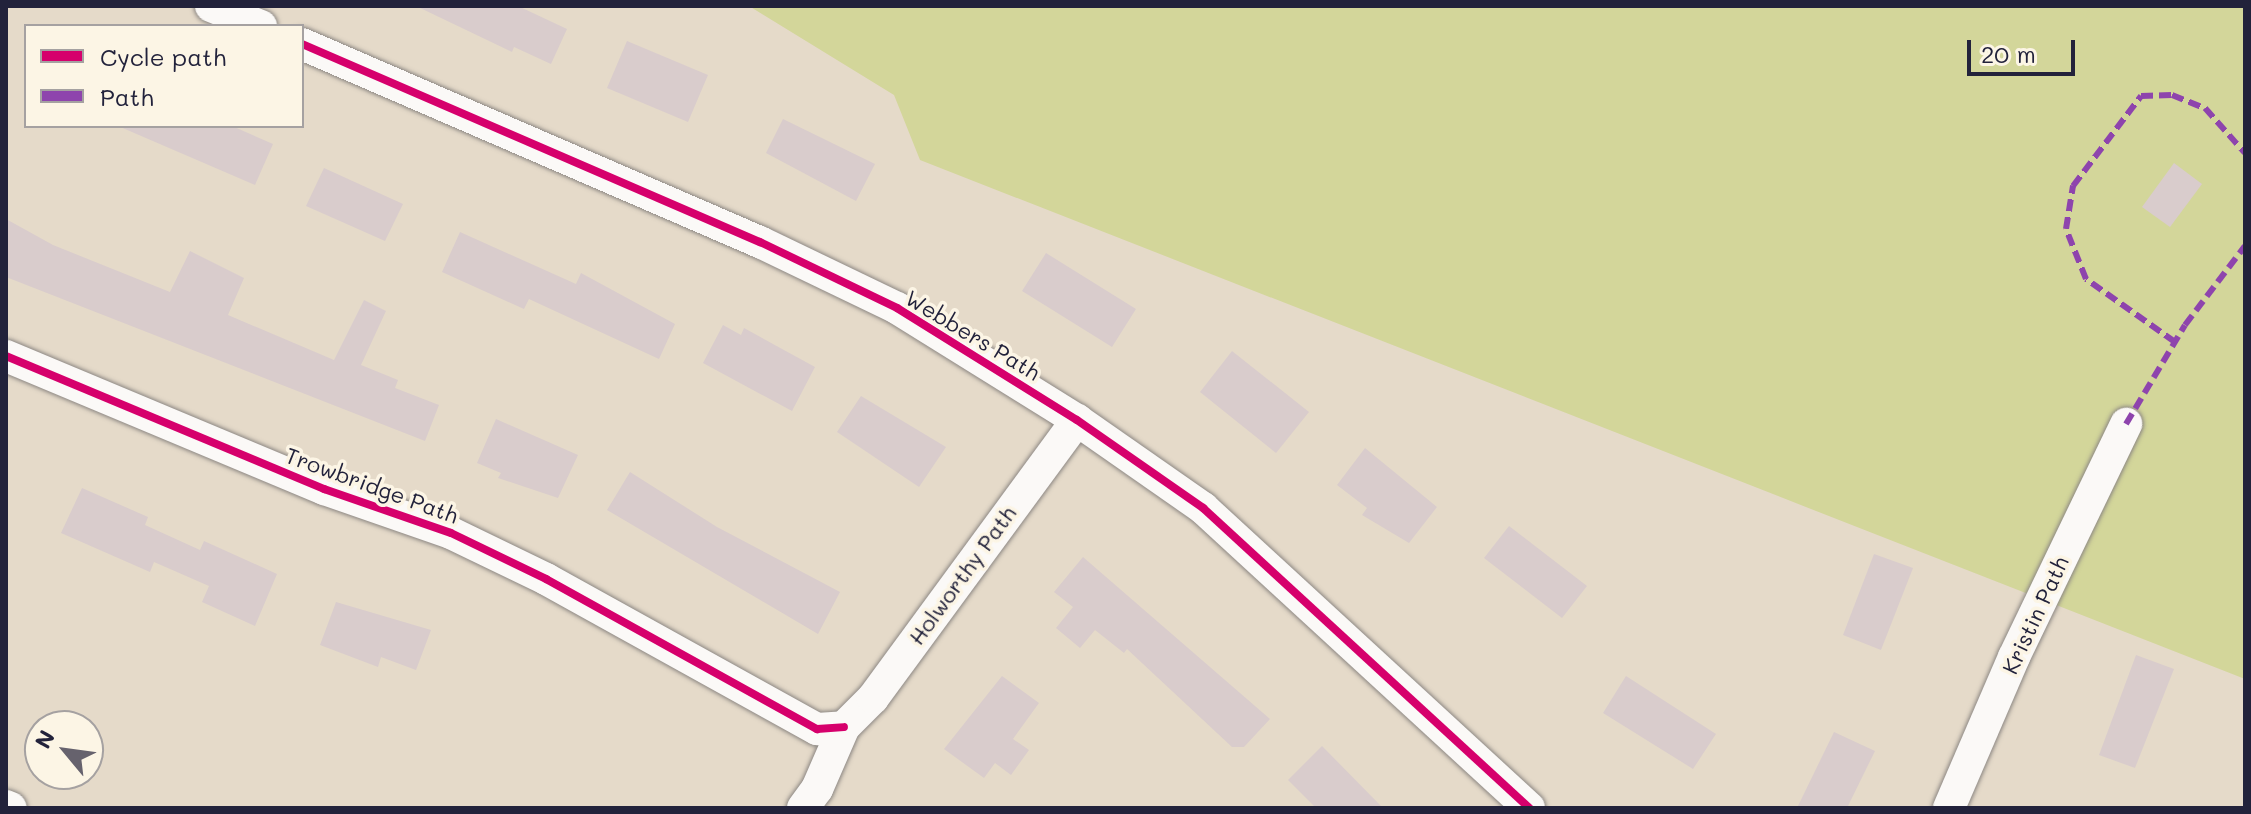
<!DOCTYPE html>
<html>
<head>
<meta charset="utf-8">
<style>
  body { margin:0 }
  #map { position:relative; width:2251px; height:814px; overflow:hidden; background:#e5dac9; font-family:Mali,sans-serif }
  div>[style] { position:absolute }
  .green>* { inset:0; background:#d3d69a }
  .building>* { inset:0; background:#d9cccc }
  .roads { filter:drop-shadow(0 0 2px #8c8783) drop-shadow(0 0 2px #8c8783) }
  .minor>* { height:32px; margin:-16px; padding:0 16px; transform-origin:16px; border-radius:16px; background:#fbf9f7 }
  .quiet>* { height:6px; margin-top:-3px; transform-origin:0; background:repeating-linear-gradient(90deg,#8e44ad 0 12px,transparent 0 18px) }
  .cycleway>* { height:8px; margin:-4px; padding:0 4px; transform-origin:4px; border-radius:4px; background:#d6006c }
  span { translate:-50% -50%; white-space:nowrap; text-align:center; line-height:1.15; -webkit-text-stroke:7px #fcf5e5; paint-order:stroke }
  .street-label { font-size:22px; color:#22223b }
  .frame { position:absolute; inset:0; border:8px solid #22223b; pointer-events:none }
  .legend { position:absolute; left:24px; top:24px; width:280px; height:104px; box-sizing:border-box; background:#fcf5e5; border:2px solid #a5a1a1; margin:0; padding:10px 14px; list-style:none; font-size:24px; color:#22223b }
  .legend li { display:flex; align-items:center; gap:16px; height:40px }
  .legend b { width:40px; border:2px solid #a5a1a1 }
  .north { position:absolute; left:24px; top:710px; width:80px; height:80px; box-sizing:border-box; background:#fcf5e5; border:2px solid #a5a1a1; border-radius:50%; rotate:299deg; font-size:22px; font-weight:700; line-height:32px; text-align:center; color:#22223b }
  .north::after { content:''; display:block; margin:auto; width:28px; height:36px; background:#66626d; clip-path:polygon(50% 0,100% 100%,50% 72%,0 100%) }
  .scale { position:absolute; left:1967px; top:40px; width:108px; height:36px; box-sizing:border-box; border:4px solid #22223b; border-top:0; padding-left:10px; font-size:24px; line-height:28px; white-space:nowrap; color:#22223b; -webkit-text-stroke:6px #fcf5e5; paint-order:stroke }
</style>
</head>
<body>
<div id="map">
  <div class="green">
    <div style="clip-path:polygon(749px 6px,2245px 6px,2245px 679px,920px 160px,894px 95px)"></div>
  </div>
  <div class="building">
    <div style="clip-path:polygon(416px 6px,518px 6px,567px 29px,551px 64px,514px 47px,512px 52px)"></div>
    <div style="clip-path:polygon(627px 41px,708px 75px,688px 122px,607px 88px)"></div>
    <div style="clip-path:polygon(783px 119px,875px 164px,856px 201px,766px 153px)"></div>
    <div style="clip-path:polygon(118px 126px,232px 126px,273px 144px,255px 185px)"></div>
    <div style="clip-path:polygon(2174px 163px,2202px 184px,2170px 227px,2142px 207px)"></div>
    <div style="clip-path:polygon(324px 168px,403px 204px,385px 241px,306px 206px)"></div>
    <div style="clip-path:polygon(6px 219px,53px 245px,170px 292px,190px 251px,244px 278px,228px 315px,334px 360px,364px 300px,386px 311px,361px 365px,398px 380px,395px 388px,439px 405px,425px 441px,6px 277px)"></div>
    <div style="clip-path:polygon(460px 232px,576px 284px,581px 273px,675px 324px,659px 359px,529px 299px,524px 309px,442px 272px)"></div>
    <div style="clip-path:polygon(1046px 253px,1136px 309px,1112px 347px,1022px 291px)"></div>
    <div style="clip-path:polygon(723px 325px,741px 335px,744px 328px,815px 367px,792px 411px,703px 363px)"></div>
    <div style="clip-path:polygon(1232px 351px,1309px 412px,1276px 453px,1200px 392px)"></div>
    <div style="clip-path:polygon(861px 396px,946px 447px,919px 487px,837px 432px)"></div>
    <div style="clip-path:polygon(496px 419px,578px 455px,558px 498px,498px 478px,501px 473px,477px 463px)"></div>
    <div style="clip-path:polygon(1365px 448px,1437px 507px,1409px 543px,1362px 515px,1367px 508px,1337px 485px)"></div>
    <div style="clip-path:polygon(630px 472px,717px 527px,840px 592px,818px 634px,607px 510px)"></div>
    <div style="clip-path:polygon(82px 488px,148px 517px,145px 525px,200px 550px,204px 541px,277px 574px,255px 626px,202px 602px,209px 586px,154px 562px,150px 572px,61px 533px)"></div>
    <div style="clip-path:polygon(1509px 526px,1587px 586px,1562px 618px,1484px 558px)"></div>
    <div style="clip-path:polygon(1874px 554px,1913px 568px,1881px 650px,1843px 635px)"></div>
    <div style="clip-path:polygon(1083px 557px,1270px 719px,1244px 747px,1232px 747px,1127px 649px,1124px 653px,1095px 630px,1080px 648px,1056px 628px,1073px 607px,1054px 592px)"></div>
    <div style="clip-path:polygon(336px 602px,431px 630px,416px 670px,381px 657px,378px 667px,320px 645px)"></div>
    <div style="clip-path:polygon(2136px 655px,2174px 669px,2135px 768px,2099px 755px)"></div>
    <div style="clip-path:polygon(1002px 676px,1039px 703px,1013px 739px,1029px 750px,1011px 775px,995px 763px,984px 778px,944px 749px)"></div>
    <div style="clip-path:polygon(1626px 676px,1716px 734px,1693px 769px,1603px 713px)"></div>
    <div style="clip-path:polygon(1834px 732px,1875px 751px,1847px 808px,1797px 808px)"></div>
    <div style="clip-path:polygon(1322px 746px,1383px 808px,1316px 808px,1288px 780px)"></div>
  </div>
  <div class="roads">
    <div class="minor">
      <div style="left:211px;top:6px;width:54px;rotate:21.8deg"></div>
      <div style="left:302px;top:44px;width:499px;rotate:23.4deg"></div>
      <div style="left:760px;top:242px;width:152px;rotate:25.7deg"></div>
      <div style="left:897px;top:308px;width:212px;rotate:31.9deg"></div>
      <div style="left:1077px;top:420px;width:154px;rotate:34.9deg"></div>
      <div style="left:1203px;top:508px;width:443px;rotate:42.6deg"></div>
      <div style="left:6px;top:356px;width:345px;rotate:22.7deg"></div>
      <div style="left:324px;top:489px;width:134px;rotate:19.1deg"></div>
      <div style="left:451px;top:533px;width:106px;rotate:25.8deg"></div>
      <div style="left:546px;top:579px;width:310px;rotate:29deg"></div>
      <div style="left:817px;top:729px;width:27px;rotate:-4deg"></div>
      <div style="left:6px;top:806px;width:5px;rotate:22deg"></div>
      <div style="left:803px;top:808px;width:24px;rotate:-54deg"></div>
      <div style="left:817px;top:789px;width:68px;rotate:-66.5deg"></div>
      <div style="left:844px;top:727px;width:41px;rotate:-45deg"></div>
      <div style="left:873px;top:698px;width:345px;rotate:-53.7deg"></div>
      <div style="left:1949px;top:808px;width:164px;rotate:-66.7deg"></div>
      <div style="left:2014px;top:657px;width:259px;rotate:-64.3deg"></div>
    </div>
  </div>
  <div class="quiet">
    <div style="left:2175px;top:342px;width:109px;rotate:-144.7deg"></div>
    <div style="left:2086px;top:279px;width:54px;rotate:-111.8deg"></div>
    <div style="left:2066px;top:229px;width:44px;rotate:-80.8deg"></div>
    <div style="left:2073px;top:186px;width:113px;rotate:-52.9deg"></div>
    <div style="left:2141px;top:96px;width:31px;rotate:-2deg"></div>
    <div style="left:2172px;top:95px;width:35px;rotate:22deg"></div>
    <div style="left:2205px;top:108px;width:60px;rotate:48.4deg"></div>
    <div style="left:2126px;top:424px;width:115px;rotate:-59.2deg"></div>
    <div style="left:2185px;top:325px;width:99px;rotate:-52.8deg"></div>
  </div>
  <div class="cycleway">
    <div style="left:302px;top:44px;width:499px;rotate:23.4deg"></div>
    <div style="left:760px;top:242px;width:152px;rotate:25.7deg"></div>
    <div style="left:897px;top:308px;width:212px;rotate:31.9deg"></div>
    <div style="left:1077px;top:420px;width:154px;rotate:34.9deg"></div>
    <div style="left:1203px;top:508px;width:443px;rotate:42.6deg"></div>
    <div style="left:6px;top:356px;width:345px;rotate:22.7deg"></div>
    <div style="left:324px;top:489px;width:134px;rotate:19.1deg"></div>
    <div style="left:451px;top:533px;width:106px;rotate:25.8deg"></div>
    <div style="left:546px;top:579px;width:310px;rotate:29deg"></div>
    <div style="left:817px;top:729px;width:27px;rotate:-4deg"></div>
  </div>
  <div class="street-label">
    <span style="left:973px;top:335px;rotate:31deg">Webbers Path</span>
    <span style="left:372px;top:485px;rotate:20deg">Trowbridge Path</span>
    <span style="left:962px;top:575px;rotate:-54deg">Holworthy Path</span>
    <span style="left:2035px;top:615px;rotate:-65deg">Kristin Path</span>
  </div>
  <div class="frame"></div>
  <ul class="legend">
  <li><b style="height:10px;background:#d6006c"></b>Cycle path</li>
  <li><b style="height:10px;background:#8e44ad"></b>Path</li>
  </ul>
  <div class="north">N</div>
  <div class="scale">20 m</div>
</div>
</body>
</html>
